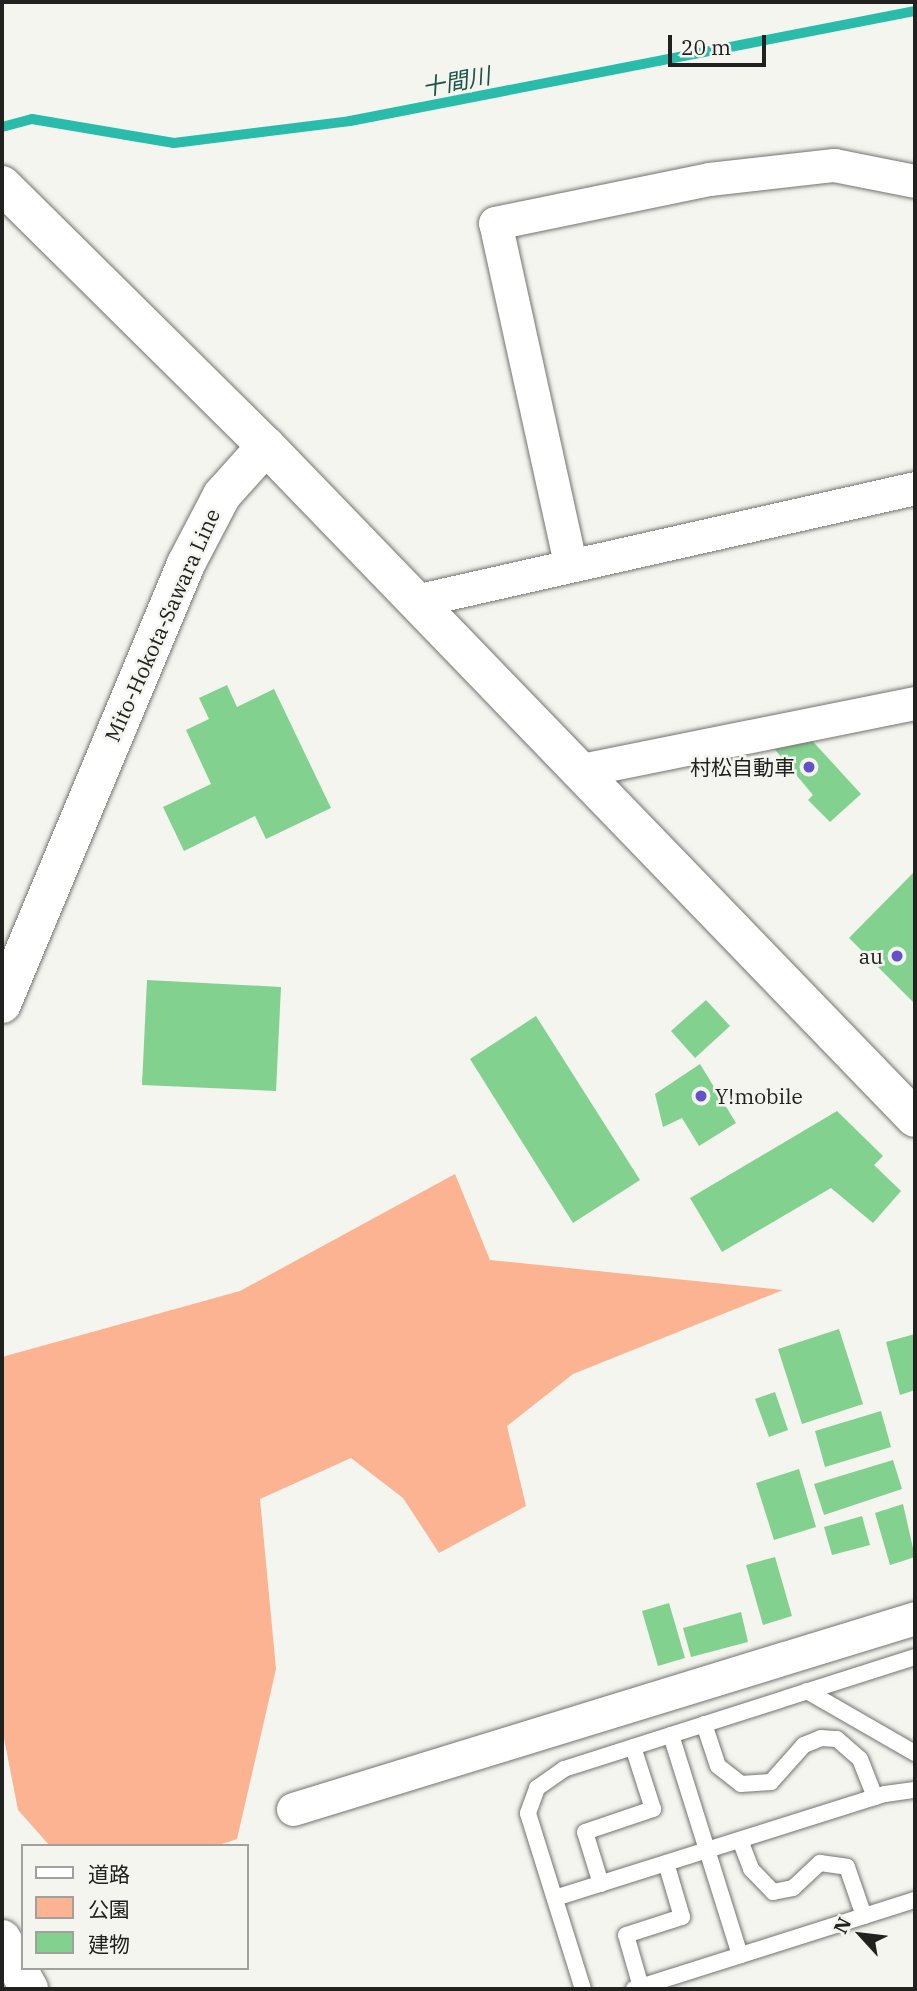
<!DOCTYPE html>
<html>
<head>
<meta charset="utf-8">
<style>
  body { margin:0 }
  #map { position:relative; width:917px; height:1991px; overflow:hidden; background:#f4f5ef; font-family:"IBM Plex Serif","Noto Sans JP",serif }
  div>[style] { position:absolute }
  .green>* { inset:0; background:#fcb391 }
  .stream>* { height:10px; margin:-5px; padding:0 5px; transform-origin:5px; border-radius:5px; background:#2abcaa }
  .building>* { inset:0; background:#83d18f }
  .roads { filter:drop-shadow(0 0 2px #73746f) drop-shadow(0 0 2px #73746f) }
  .lane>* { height:16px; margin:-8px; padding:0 8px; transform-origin:8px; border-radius:8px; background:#fff }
  .street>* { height:33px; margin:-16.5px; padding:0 16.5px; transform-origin:16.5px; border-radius:16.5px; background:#fff }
  .secondary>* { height:38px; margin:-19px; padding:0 19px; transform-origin:19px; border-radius:19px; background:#fff }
  .primary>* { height:38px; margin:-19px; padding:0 19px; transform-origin:19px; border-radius:19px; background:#fff }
  .highway>* { height:38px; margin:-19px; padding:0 19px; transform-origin:19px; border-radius:19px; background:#fff }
  .dots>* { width:19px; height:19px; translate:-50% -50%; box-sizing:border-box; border:4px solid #f4f5ef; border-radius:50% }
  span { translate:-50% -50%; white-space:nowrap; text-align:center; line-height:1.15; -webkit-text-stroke:5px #f4f5ef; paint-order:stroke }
  .street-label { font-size:21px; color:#212220 }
  .poi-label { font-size:21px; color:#212220 }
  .right { translate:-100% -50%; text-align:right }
  .left { translate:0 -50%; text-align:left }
  .water-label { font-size:23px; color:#1b544c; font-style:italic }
  .frame { position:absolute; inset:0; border:4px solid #212220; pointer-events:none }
  .legend { position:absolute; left:21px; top:1844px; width:228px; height:126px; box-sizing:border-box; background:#f4f5ef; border:2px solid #a0a19c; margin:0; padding:9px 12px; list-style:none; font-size:21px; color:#212220 }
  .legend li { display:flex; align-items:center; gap:14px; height:35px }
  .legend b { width:35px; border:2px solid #a0a19c }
  .north { position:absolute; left:826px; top:1900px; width:70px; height:70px; -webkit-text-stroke:5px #f4f5ef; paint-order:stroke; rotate:297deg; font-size:19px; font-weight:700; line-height:28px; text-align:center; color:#212220 }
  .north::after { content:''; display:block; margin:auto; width:24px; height:32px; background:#212220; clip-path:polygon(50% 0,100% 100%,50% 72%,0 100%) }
  .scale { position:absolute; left:668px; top:35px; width:98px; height:32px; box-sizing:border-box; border:4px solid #212220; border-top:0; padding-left:9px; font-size:21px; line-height:24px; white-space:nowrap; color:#212220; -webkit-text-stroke:5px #f4f5ef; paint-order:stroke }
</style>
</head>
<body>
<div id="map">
  <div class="green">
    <div style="clip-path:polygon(455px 1174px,490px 1260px,783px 1290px,573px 1374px,507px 1426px,526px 1506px,439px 1553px,403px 1498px,351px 1458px,260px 1499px,276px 1669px,237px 1839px,216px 1846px,50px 1846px,18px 1810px,2px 1728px,2px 1357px,240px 1291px)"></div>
  </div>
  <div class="stream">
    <div style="left:2px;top:127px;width:31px;rotate:-15deg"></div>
    <div style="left:32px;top:119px;width:144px;rotate:9.6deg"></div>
    <div style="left:174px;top:143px;width:177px;rotate:-7.1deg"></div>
    <div style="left:350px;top:121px;width:576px;rotate:-11.02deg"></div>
  </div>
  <div class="building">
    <div style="clip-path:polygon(227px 685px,237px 707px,274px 689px,331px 808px,266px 839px,255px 816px,184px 851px,163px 807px,211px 784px,186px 730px,209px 719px,199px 698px)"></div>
    <div style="clip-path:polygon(806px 734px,861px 794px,830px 822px,808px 800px,813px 795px,772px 746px)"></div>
    <div style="clip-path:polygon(915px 871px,915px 1004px,849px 938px)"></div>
    <div style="clip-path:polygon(147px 980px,281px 987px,276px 1091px,142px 1085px)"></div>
    <div style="clip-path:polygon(706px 1000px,730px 1026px,695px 1058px,671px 1031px)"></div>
    <div style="clip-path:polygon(536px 1016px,640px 1180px,573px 1223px,470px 1059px)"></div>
    <div style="clip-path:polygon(700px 1064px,736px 1123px,699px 1146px,682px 1118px,663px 1127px,655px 1094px)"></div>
    <div style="clip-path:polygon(837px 1111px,883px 1156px,874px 1165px,901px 1191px,873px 1223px,831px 1188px,722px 1252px,690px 1198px)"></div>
    <div style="clip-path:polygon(839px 1329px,863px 1404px,802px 1424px,778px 1349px)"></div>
    <div style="clip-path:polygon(915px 1334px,915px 1390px,900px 1395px,886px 1342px)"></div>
    <div style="clip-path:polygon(775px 1392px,788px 1430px,769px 1437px,755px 1399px)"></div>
    <div style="clip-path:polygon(881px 1411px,891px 1447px,825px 1467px,815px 1431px)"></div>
    <div style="clip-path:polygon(893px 1460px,902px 1489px,824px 1515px,814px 1484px)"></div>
    <div style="clip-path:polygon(799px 1469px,816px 1527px,774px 1540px,756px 1483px)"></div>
    <div style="clip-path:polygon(903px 1504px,915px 1557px,890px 1565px,875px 1513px)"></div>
    <div style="clip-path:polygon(862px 1516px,870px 1545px,832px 1555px,824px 1527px)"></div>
    <div style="clip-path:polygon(775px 1557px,792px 1616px,763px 1625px,746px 1565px)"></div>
    <div style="clip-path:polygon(669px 1603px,685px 1658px,658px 1666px,642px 1611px)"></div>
    <div style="clip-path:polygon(741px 1612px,748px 1642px,691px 1657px,683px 1628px)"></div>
  </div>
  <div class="roads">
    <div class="lane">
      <div style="left:807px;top:1691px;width:125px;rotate:29.9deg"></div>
      <div style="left:704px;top:1724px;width:44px;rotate:71.6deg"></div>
      <div style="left:718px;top:1766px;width:29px;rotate:38deg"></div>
      <div style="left:741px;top:1784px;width:30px;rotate:-4deg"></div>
      <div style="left:771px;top:1782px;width:50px;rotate:-48.3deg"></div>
      <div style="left:804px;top:1745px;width:18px;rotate:-22deg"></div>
      <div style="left:821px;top:1738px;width:16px;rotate:4deg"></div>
      <div style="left:837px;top:1739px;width:30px;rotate:41deg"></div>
      <div style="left:860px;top:1759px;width:41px;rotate:68.5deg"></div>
      <div style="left:671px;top:1735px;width:231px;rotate:72.6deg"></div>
      <div style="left:740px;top:1840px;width:31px;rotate:69deg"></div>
      <div style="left:751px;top:1869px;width:32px;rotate:46deg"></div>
      <div style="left:773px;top:1892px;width:20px;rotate:-11deg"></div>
      <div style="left:793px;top:1888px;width:37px;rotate:-43deg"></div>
      <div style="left:820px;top:1863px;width:27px;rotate:8deg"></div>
      <div style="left:847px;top:1867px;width:52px;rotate:70.9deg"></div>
      <div style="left:601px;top:1884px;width:54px;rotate:-107.1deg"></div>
      <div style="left:585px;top:1832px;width:72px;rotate:-18.7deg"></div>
      <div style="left:653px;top:1809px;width:65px;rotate:-107.9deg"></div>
      <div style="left:555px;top:1898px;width:346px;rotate:-17.5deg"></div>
      <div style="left:885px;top:1794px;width:30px;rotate:-8deg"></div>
      <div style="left:641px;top:1987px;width:54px;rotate:-106.1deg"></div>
      <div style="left:626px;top:1935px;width:59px;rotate:-17.8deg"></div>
      <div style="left:682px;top:1917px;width:56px;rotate:-106.5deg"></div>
      <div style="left:583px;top:1989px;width:184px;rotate:-107.4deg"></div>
      <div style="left:528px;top:1813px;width:27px;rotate:-70deg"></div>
      <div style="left:537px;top:1788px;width:33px;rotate:-35deg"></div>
      <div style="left:564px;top:1769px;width:368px;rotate:-17.7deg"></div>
      <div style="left:634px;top:1989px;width:295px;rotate:-17.6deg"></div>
    </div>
    <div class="street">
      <div style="left:570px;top:563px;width:348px;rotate:-102.4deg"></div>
      <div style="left:495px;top:223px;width:218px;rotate:-11.6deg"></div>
      <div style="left:709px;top:179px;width:126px;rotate:-6.4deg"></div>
      <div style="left:834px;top:165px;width:83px;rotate:11.2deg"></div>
      <div style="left:415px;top:601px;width:513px;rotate:-12.73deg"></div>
      <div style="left:577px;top:771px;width:345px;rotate:-11.4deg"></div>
      <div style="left:293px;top:1809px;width:651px;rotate:-17.07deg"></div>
    </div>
    <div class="secondary">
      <div style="left:266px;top:446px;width:934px;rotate:46deg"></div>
    </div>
    <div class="primary">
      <div style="left:2px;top:185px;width:371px;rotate:44.7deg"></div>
      <div style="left:266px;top:446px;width:66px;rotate:131.9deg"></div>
      <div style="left:222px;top:495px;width:78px;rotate:117.6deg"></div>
      <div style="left:186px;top:564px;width:477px;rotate:112.7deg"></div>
    </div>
    <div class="highway">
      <div style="left:2px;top:1939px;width:57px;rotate:61.6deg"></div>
    </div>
  </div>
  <div class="dots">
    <div style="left:809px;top:767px;background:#6251ca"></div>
    <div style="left:897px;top:956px;background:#6251ca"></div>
    <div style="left:701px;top:1096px;background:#6251ca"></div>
  </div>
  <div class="street-label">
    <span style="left:162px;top:625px;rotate:-66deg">Mito-Hokota-Sawara Line</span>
  </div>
  <div class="poi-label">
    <span class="right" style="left:795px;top:767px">村松自動車</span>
    <span class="right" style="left:883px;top:956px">au</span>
    <span class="left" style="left:715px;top:1096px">Y!mobile</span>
  </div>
  <div class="water-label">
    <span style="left:456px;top:81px;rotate:-11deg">十間川</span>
  </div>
  <div class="frame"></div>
  <ul class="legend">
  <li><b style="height:9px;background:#fff"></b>道路</li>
  <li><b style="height:19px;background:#fcb391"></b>公園</li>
  <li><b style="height:19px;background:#83d18f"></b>建物</li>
  </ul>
  <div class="north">N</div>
  <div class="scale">20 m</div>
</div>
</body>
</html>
